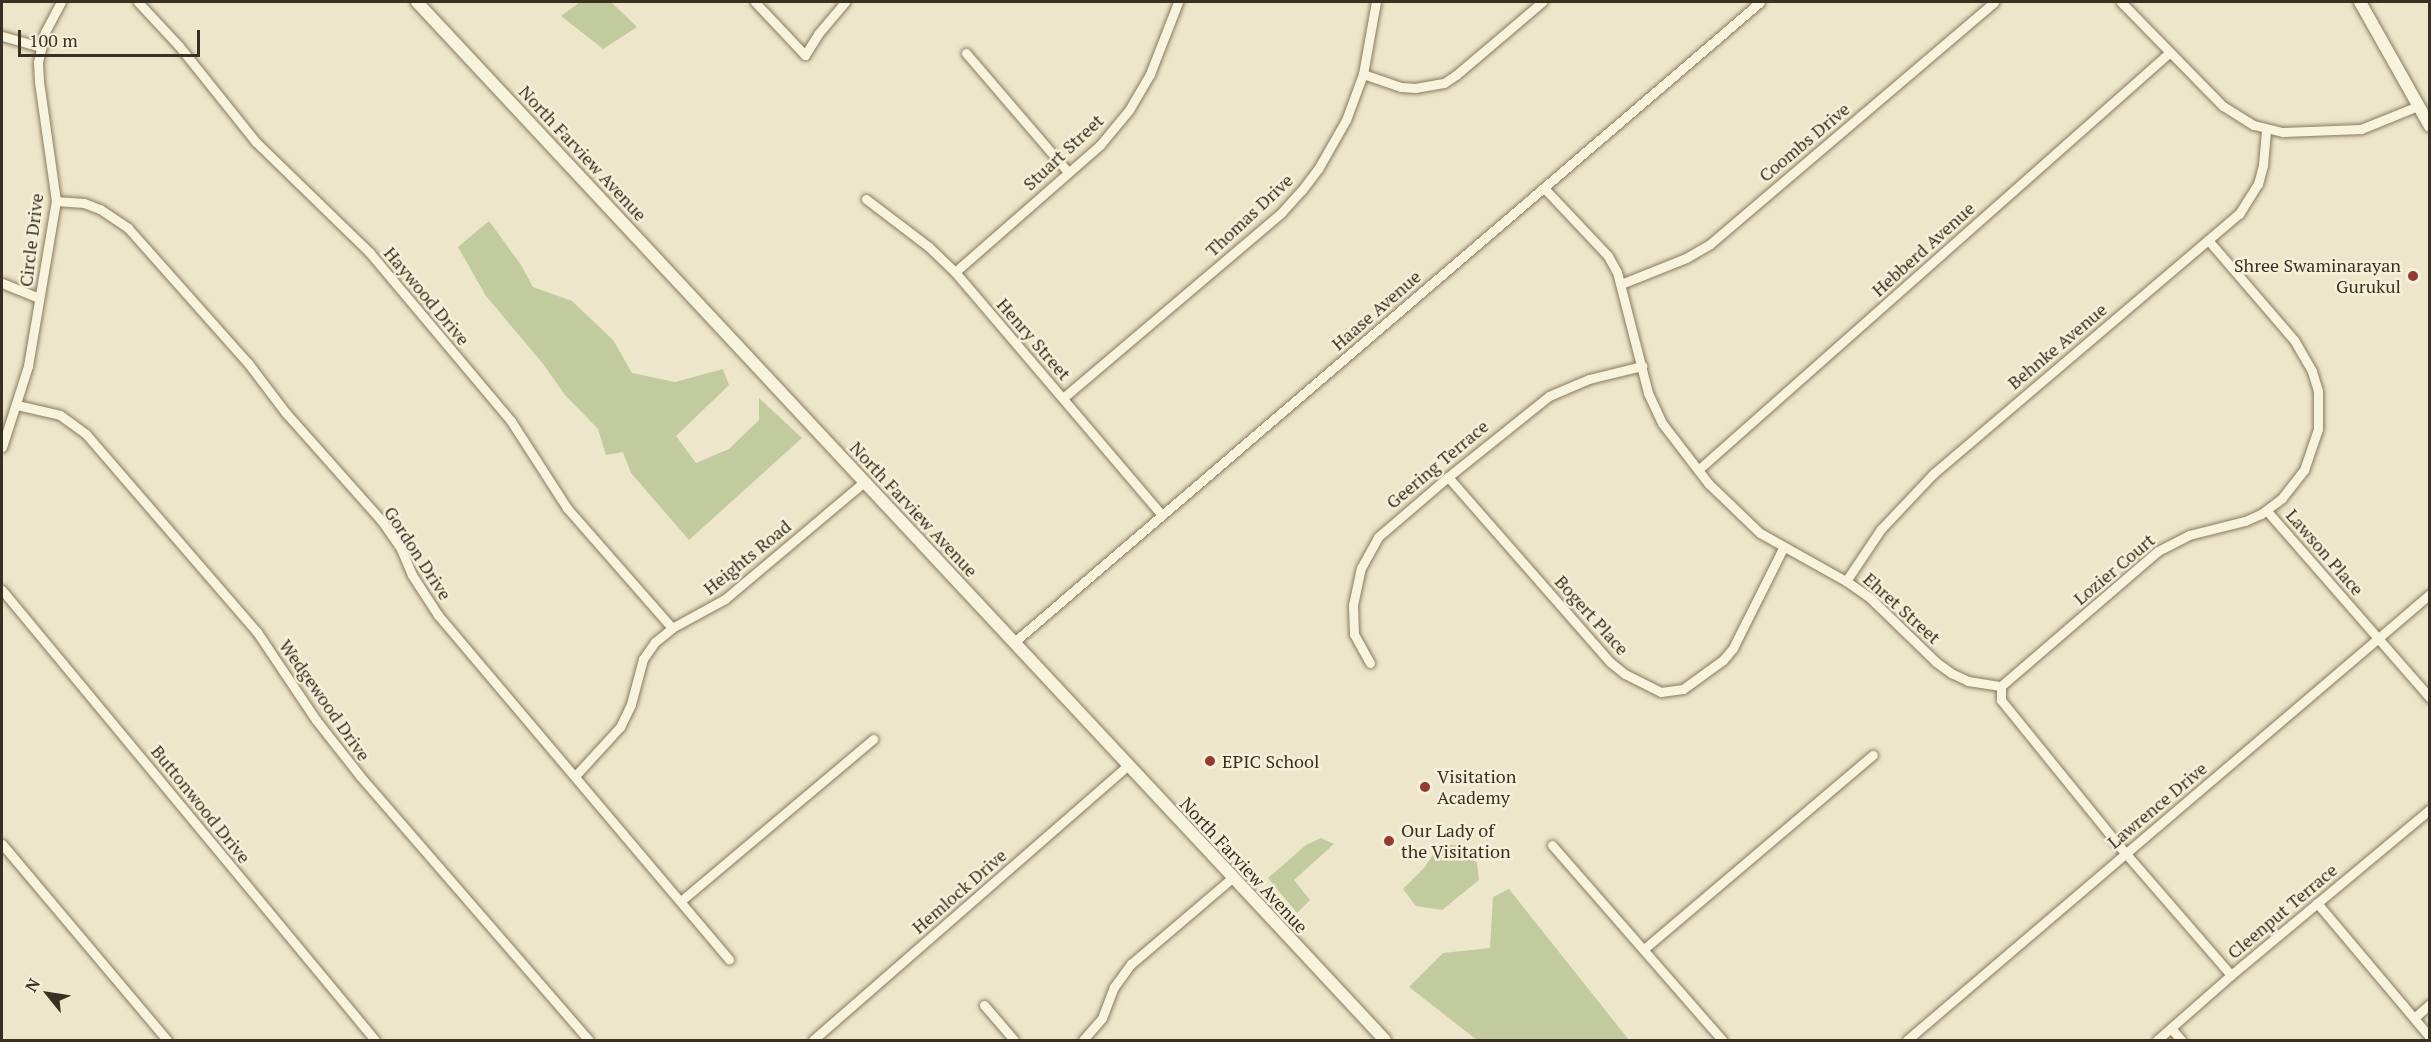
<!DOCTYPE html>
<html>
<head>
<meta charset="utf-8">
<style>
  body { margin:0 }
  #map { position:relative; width:2431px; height:1042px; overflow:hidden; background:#ede6ca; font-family:"PT Serif",serif }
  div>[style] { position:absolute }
  .green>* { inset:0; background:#c1cb9e }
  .roads { filter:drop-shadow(0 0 2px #897a5f) drop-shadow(0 0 2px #897a5f) }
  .minor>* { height:9px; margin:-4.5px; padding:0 4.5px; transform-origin:4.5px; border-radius:4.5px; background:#f8f3dd }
  .tertiary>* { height:12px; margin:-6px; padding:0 6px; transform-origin:6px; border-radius:6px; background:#f8f3dd }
  .dots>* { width:16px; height:16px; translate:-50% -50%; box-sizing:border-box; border:3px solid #f5f0d9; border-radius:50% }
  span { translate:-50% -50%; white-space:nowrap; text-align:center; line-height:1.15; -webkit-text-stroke:5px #f5f0d9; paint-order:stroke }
  .street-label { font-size:18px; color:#3a3022 }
  .poi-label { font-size:18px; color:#3a3022 }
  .right { translate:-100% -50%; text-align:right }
  .left { translate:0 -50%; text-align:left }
  .frame { position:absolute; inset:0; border:3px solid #3a3022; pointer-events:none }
  .north { position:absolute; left:18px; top:964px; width:60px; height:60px; -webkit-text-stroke:4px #f5f0d9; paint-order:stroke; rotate:300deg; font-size:16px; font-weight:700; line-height:24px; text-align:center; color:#3a3022 }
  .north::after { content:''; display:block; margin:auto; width:21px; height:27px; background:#3a3022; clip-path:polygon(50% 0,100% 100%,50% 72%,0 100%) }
  .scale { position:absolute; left:18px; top:30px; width:182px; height:27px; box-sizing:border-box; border:3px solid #3a3022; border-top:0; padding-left:8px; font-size:18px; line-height:21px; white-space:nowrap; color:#3a3022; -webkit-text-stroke:4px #f5f0d9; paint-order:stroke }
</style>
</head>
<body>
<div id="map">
  <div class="green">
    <div style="clip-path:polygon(580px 2px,611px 2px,637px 27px,603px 49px,561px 16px)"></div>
    <div style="clip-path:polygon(489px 221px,521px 265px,533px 287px,572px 301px,613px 340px,632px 373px,675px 382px,723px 369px,729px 385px,676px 436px,696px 463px,729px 449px,759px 420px,759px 398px,802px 438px,689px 540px,631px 473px,623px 452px,606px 455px,598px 429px,565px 395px,544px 365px,486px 296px,458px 247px)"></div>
    <div style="clip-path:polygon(1321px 838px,1334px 844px,1294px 880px,1310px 900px,1297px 913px,1268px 878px,1306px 845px)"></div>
    <div style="clip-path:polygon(1450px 845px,1461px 845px,1477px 863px,1479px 880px,1442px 910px,1416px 906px,1403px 889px,1424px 868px,1434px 853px)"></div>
    <div style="clip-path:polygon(1509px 889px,1629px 1040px,1477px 1040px,1409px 987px,1443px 953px,1490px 948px,1493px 897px)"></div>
  </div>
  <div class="roads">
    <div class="minor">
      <div style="left:138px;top:2px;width:60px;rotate:47deg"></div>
      <div style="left:179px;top:46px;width:123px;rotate:51.3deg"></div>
      <div style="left:256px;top:142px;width:159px;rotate:44.2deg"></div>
      <div style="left:370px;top:253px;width:219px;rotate:50deg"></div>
      <div style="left:511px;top:421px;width:103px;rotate:57.2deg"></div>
      <div style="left:567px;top:508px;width:159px;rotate:48.8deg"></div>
      <div style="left:755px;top:2px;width:73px;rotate:46.7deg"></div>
      <div style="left:805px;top:55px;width:25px;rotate:-58deg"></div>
      <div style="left:818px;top:34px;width:42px;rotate:-49.8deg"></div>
      <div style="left:2121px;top:2px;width:146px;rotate:45.6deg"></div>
      <div style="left:2223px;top:106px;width:36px;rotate:32deg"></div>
      <div style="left:2254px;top:125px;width:30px;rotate:14deg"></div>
      <div style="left:2283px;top:132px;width:78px;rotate:-2.2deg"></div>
      <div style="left:2361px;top:129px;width:61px;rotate:-22deg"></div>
      <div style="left:2px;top:36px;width:41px;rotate:15.8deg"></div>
      <div style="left:966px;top:53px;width:157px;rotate:49.4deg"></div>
      <div style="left:1363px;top:74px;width:40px;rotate:18.9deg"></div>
      <div style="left:1401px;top:87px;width:14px;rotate:4deg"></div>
      <div style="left:1415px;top:88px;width:29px;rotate:-10deg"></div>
      <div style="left:1444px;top:83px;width:14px;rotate:-34deg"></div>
      <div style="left:1456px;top:75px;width:113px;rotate:-40.3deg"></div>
      <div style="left:1544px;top:188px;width:93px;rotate:46.7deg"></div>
      <div style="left:1608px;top:256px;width:18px;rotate:61deg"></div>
      <div style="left:1617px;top:272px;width:125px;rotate:75.6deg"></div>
      <div style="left:1648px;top:393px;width:33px;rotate:65deg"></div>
      <div style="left:1662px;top:423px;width:76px;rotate:52.5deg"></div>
      <div style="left:1708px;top:483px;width:72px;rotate:43.9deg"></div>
      <div style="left:1760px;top:533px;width:98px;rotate:29.2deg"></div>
      <div style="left:1846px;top:581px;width:28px;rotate:35deg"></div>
      <div style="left:1869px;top:597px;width:93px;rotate:44.1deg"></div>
      <div style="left:1936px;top:662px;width:19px;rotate:36deg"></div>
      <div style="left:1951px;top:673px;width:19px;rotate:25deg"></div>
      <div style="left:1968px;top:681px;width:33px;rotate:9deg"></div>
      <div style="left:866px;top:199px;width:79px;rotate:37.3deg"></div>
      <div style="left:929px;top:247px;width:36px;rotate:44deg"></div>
      <div style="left:955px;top:272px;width:319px;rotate:49.6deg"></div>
      <div style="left:56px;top:201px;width:28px;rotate:4deg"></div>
      <div style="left:84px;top:203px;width:17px;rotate:21deg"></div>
      <div style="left:100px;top:209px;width:34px;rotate:34deg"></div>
      <div style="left:128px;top:228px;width:181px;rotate:48.4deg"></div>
      <div style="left:248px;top:363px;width:63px;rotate:52.8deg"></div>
      <div style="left:286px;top:413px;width:143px;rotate:48.4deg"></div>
      <div style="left:381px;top:520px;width:35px;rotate:55deg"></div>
      <div style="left:401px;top:549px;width:28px;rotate:67deg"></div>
      <div style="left:412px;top:575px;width:48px;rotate:57deg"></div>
      <div style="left:438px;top:615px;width:451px;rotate:49.8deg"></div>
      <div style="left:955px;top:272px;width:193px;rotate:-41.2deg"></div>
      <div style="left:1100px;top:145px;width:45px;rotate:-50.4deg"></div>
      <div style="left:1129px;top:110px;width:42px;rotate:-59.7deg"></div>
      <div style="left:1150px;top:74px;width:77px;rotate:-68.7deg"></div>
      <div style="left:2px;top:283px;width:40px;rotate:22deg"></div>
      <div style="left:1621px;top:284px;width:70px;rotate:-21.8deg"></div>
      <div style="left:1686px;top:258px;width:28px;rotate:-30deg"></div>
      <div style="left:1710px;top:244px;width:373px;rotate:-40.4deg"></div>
      <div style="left:1063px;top:398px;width:286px;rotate:-40.3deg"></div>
      <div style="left:1281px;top:213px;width:31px;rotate:-48deg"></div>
      <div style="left:1302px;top:190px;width:26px;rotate:-53deg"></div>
      <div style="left:1318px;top:169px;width:56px;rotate:-60.3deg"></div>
      <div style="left:1346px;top:120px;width:49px;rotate:-69.7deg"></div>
      <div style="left:1363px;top:74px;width:73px;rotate:-79.8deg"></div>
      <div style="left:17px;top:405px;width:44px;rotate:13.1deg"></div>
      <div style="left:60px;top:415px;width:32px;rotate:36deg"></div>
      <div style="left:86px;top:434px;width:262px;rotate:49.2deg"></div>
      <div style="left:257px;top:632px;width:106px;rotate:56.2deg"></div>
      <div style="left:316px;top:720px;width:71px;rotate:51.8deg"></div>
      <div style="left:360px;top:776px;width:349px;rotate:49.1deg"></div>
      <div style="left:2px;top:447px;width:85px;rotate:-72.2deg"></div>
      <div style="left:28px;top:366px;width:167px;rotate:-80.4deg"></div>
      <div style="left:56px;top:201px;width:121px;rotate:-98.1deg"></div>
      <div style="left:39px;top:81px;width:19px;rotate:-93deg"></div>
      <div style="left:38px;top:62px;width:31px;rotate:-77deg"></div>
      <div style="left:45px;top:32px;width:34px;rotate:-62deg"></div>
      <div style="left:1698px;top:470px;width:630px;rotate:-41.53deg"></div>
      <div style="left:1448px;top:477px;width:246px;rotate:48.8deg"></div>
      <div style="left:1610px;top:662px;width:19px;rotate:39deg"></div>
      <div style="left:1625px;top:674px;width:40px;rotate:26.6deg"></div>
      <div style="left:1661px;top:692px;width:22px;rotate:-8deg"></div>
      <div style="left:1683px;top:689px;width:49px;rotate:-35.9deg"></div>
      <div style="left:1723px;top:660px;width:16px;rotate:-50deg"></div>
      <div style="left:1733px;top:648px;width:112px;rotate:-63.4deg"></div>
      <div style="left:2267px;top:511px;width:248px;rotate:48.9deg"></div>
      <div style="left:1846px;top:581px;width:63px;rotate:-56.1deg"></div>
      <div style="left:1881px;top:529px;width:76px;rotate:-46.6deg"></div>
      <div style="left:1933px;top:474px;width:402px;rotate:-40.4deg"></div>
      <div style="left:2239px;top:214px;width:36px;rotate:-58deg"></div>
      <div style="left:2258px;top:184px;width:20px;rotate:-75deg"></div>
      <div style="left:2263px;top:165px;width:36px;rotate:-85deg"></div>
      <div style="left:2px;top:590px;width:584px;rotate:50.35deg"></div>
      <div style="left:1013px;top:643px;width:984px;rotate:-40.63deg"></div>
      <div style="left:1370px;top:663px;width:33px;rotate:-119deg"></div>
      <div style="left:1354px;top:634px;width:29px;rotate:-92deg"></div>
      <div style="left:1353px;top:605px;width:38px;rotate:-78deg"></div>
      <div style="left:1361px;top:568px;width:35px;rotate:-61deg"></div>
      <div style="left:1378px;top:537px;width:92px;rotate:-40.6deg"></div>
      <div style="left:1448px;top:477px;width:129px;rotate:-38.7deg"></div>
      <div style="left:1549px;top:396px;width:43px;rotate:-23deg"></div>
      <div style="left:1589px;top:379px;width:55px;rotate:-13.8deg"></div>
      <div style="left:2001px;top:686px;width:207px;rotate:-40.7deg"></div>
      <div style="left:2158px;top:551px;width:35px;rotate:-27deg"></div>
      <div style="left:2189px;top:535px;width:58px;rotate:-14deg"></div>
      <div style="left:2245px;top:521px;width:17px;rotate:-24deg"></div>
      <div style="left:2261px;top:514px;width:26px;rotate:-37deg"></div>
      <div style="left:2282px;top:498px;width:36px;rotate:-52deg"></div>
      <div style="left:2304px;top:470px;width:43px;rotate:-71.1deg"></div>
      <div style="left:2318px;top:429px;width:38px;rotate:-90deg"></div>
      <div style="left:2318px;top:391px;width:21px;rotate:-107deg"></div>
      <div style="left:2312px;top:371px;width:36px;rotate:-120deg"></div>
      <div style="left:2294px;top:340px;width:132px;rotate:-130.7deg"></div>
      <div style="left:2001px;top:686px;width:14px;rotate:90deg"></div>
      <div style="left:2001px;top:700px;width:191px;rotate:51deg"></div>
      <div style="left:2121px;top:848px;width:168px;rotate:49.1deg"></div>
      <div style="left:576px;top:775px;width:65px;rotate:-47.5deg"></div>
      <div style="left:620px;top:727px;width:25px;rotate:-64deg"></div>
      <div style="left:631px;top:704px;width:47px;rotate:-75.1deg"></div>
      <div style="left:643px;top:659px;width:21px;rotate:-55deg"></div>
      <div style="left:655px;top:642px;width:22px;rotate:-39deg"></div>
      <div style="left:672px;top:628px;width:60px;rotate:-28.7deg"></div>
      <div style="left:725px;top:599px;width:183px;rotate:-40.1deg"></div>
      <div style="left:2px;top:844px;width:256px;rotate:49.9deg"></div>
      <div style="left:1552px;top:845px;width:259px;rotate:48.9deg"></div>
      <div style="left:682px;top:900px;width:250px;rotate:-40.1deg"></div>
      <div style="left:2317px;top:903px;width:175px;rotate:49.9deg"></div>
      <div style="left:1644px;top:949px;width:300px;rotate:-40.3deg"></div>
      <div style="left:984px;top:1005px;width:46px;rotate:49.4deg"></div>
      <div style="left:2414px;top:1018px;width:21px;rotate:-41deg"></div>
      <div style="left:2171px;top:1028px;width:16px;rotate:50deg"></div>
      <div style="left:813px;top:1040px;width:417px;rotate:-41.1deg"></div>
      <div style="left:1083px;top:1040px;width:29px;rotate:-49deg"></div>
      <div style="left:1102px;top:1018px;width:33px;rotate:-69deg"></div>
      <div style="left:1114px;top:987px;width:29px;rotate:-54deg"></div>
      <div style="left:1131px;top:964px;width:133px;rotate:-40.4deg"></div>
      <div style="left:1907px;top:1040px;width:687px;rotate:-40.46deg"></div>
      <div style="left:2157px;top:1040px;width:98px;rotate:-41.3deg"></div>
      <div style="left:2231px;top:975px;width:259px;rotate:-39.8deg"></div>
    </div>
    <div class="tertiary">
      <div style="left:417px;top:2px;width:1419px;rotate:47deg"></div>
      <div style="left:2360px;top:2px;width:142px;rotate:60.6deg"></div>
    </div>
  </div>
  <div class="dots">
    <div style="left:2413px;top:276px;background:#953c32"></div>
    <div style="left:1210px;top:761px;background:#953c32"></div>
    <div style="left:1425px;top:787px;background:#953c32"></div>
    <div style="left:1389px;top:841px;background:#953c32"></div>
  </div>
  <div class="street-label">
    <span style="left:1804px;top:142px;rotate:-40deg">Coombs Drive</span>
    <span style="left:1063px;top:152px;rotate:-43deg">Stuart Street</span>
    <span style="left:583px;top:153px;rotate:47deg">North Farview Avenue</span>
    <span style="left:1249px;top:215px;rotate:-43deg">Thomas Drive</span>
    <span style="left:31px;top:240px;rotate:-83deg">Circle Drive</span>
    <span style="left:1923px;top:249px;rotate:-42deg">Hebberd Avenue</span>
    <span style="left:427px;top:296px;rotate:50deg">Haywood Drive</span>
    <span style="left:1376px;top:310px;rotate:-41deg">Haase Avenue</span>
    <span style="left:1034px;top:339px;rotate:49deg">Henry Street</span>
    <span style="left:2057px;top:346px;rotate:-40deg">Behnke Avenue</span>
    <span style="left:1437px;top:464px;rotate:-40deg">Geering Terrace</span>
    <span style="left:914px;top:509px;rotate:47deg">North Farview Avenue</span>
    <span style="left:2325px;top:552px;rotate:49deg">Lawson Place</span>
    <span style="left:418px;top:553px;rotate:57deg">Gordon Drive</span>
    <span style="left:747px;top:557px;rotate:-39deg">Heights Road</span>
    <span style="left:2114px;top:569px;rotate:-40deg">Lozier Court</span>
    <span style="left:1902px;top:608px;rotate:42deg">Ehret Street</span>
    <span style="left:1592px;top:615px;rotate:48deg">Bogert Place</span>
    <span style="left:325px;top:700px;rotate:55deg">Wedgewood Drive</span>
    <span style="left:201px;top:804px;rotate:51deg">Buttonwood Drive</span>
    <span style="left:2157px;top:805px;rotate:-40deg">Lawrence Drive</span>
    <span style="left:1244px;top:865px;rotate:47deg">North Farview Avenue</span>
    <span style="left:959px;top:891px;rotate:-41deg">Hemlock Drive</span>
    <span style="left:2282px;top:911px;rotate:-40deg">Cleenput Terrace</span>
  </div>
  <div class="poi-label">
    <span class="right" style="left:2401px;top:276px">Shree Swaminarayan<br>Gurukul</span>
    <span class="left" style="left:1222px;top:761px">EPIC School</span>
    <span class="left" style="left:1437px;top:787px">Visitation<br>Academy</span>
    <span class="left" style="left:1401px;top:841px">Our Lady of<br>the Visitation</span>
  </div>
  <div class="frame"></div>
  <div class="north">N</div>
  <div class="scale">100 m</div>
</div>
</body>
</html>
